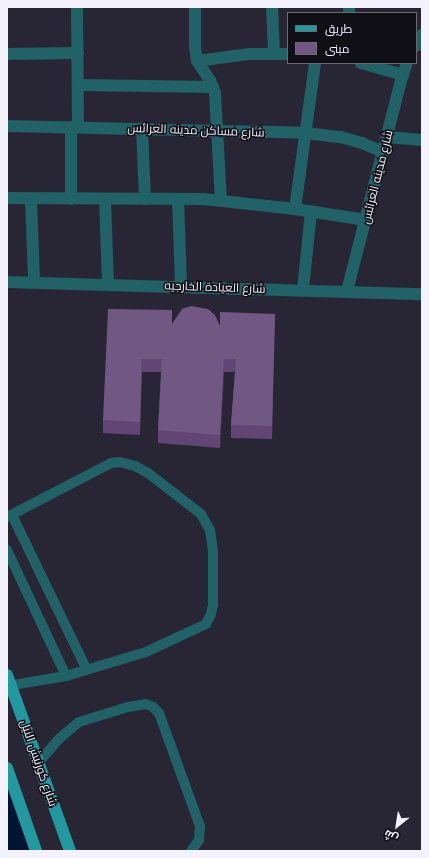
<!DOCTYPE html>
<html>
<head>
<meta charset="utf-8">
<style>
  body { margin:0 }
  #map { position:relative; width:429px; height:858px; overflow:hidden; background:#282535; font-family:Montserrat,Cairo,sans-serif }
  div>[style] { position:absolute }
  .water>* { inset:0; background:#001534 }
  .service>* { height:10px; margin:-5px; padding:0 5px; transform-origin:5px; border-radius:5px; background:#206266 }
  .minor>* { height:12px; margin:-6px; padding:0 6px; transform-origin:6px; border-radius:6px; background:#206266 }
  .primary>* { height:12px; margin:-6px; padding:0 6px; transform-origin:6px; border-radius:6px; background:#21999f }
  .wall>* { inset:0; background:#614674 }
  .shaded-wall>* { inset:0; background:#443155 }
  .building>* { inset:0; background:#715883 }
  span { translate:-50% -50%; white-space:nowrap; text-align:center; line-height:1.15; -webkit-text-stroke:3px #100f16; paint-order:stroke }
  .street-label { font-size:12px; color:#f4f2fe }
  .frame { position:absolute; inset:0; border:8px solid #f4f2fe; pointer-events:none }
  .legend { position:absolute; left:287px; top:12px; width:130px; height:52px; box-sizing:border-box; background:#100f16; border:1px solid #6b6a73; margin:0; padding:5px 7px; list-style:none; font-size:12px; color:#f4f2fe }
  .legend li { display:flex; align-items:center; gap:8px; height:20px }
  .legend b { width:20px; border:1px solid #6b6a73 }
  .north { position:absolute; left:377px; top:806px; width:40px; height:40px; -webkit-text-stroke:3px #100f16; paint-order:stroke; rotate:210deg; font-size:11px; font-weight:700; line-height:16px; text-align:center; color:#f4f2fe }
  .north::after { content:''; display:block; margin:auto; width:14px; height:18px; background:#f4f2fe; clip-path:polygon(50% 0,100% 100%,50% 72%,0 100%) }
</style>
</head>
<body>
<div id="map">
  <div class="water">
    <div style="clip-path:polygon(7px 784px,30px 851px,7px 851px)"></div>
  </div>
  <div class="service">
    <div style="left:12px;top:515px;width:172px;rotate:64.2deg"></div>
    <div style="left:7px;top:517px;width:117px;rotate:-27.4deg"></div>
    <div style="left:111px;top:463px;width:9px;rotate:-6deg"></div>
    <div style="left:120px;top:462px;width:16px;rotate:15deg"></div>
    <div style="left:135px;top:466px;width:15px;rotate:28deg"></div>
    <div style="left:148px;top:473px;width:67px;rotate:37.7deg"></div>
    <div style="left:201px;top:514px;width:18px;rotate:61deg"></div>
    <div style="left:210px;top:530px;width:22px;rotate:82deg"></div>
    <div style="left:213px;top:552px;width:53px;rotate:90deg"></div>
    <div style="left:213px;top:605px;width:9px;rotate:103deg"></div>
    <div style="left:211px;top:614px;width:11px;rotate:117deg"></div>
    <div style="left:206px;top:624px;width:66px;rotate:155deg"></div>
    <div style="left:146px;top:652px;width:84px;rotate:163.3deg"></div>
    <div style="left:66px;top:676px;width:55px;rotate:170.5deg"></div>
    <div style="left:7px;top:550px;width:139px;rotate:64.9deg"></div>
    <div style="left:39px;top:762px;width:32px;rotate:-49deg"></div>
    <div style="left:60px;top:738px;width:25px;rotate:-40deg"></div>
    <div style="left:79px;top:722px;width:51px;rotate:-17deg"></div>
    <div style="left:128px;top:707px;width:18px;rotate:-9deg"></div>
    <div style="left:146px;top:704px;width:8px;rotate:23deg"></div>
    <div style="left:153px;top:707px;width:8px;rotate:45deg"></div>
    <div style="left:159px;top:713px;width:120px;rotate:70.1deg"></div>
    <div style="left:200px;top:826px;width:14px;rotate:94deg"></div>
    <div style="left:199px;top:840px;width:14px;rotate:126deg"></div>
  </div>
  <div class="minor">
    <div style="left:77px;top:7px;width:120px;rotate:89.5deg"></div>
    <div style="left:195px;top:7px;width:40px;rotate:90deg"></div>
    <div style="left:195px;top:47px;width:14px;rotate:82deg"></div>
    <div style="left:197px;top:61px;width:23px;rotate:56deg"></div>
    <div style="left:210px;top:80px;width:14px;rotate:69deg"></div>
    <div style="left:215px;top:93px;width:108px;rotate:86.8deg"></div>
    <div style="left:272px;top:7px;width:46px;rotate:87.5deg"></div>
    <div style="left:349px;top:7px;width:6px;rotate:90deg"></div>
    <div style="left:416px;top:46px;width:13px;rotate:-61deg"></div>
    <div style="left:7px;top:54px;width:71px;rotate:-0.8deg"></div>
    <div style="left:197px;top:61px;width:51px;rotate:-7.8deg"></div>
    <div style="left:248px;top:54px;width:40px"></div>
    <div style="left:361px;top:63px;width:44px;rotate:15.9deg"></div>
    <div style="left:78px;top:85px;width:135px;rotate:0.8deg"></div>
    <div style="left:7px;top:126px;width:299px;rotate:1.3deg"></div>
    <div style="left:306px;top:133px;width:35px;rotate:7deg"></div>
    <div style="left:341px;top:137px;width:22px;rotate:16deg"></div>
    <div style="left:362px;top:143px;width:23px;rotate:23deg"></div>
    <div style="left:142px;top:128px;width:71px;rotate:87.6deg"></div>
    <div style="left:387px;top:137px;width:35px;rotate:5deg"></div>
    <div style="left:7px;top:198px;width:196px;rotate:0.3deg"></div>
    <div style="left:203px;top:199px;width:93px;rotate:6.2deg"></div>
    <div style="left:295px;top:209px;width:72px;rotate:8.8deg"></div>
    <div style="left:31px;top:199px;width:83px;rotate:87.9deg"></div>
    <div style="left:71px;top:199px;width:72px;rotate:-90deg"></div>
    <div style="left:105px;top:199px;width:85px;rotate:88deg"></div>
    <div style="left:178px;top:199px;width:87px;rotate:88deg"></div>
    <div style="left:295px;top:209px;width:147px;rotate:-82.2deg"></div>
    <div style="left:7px;top:282px;width:415px;rotate:1.7deg"></div>
    <div style="left:303px;top:290px;width:79px;rotate:-84.2deg"></div>
    <div style="left:347px;top:291px;width:218px;rotate:-75.6deg"></div>
    <div style="left:401px;top:80px;width:18px;rotate:-71deg"></div>
  </div>
  <div class="primary">
    <div style="left:7px;top:675px;width:187px;rotate:70.3deg"></div>
    <div style="left:7px;top:768px;width:88px;rotate:70.7deg"></div>
  </div>
  <div class="wall">
    <div style="clip-path:polygon(172px 310px,172px 324px,220px 326px,275px 314px,272px 439px,231px 438px,231px 425px,235px 372px,224px 372px,220px 448px,158px 443px,158px 430px,161px 372px,142px 372px,140px 435px,103px 433px,103px 420px)"></div>
  </div>
  <div class="shaded-wall">
    <div style="clip-path:polygon(142px 359px,142px 372px,140px 435px,140px 422px)"></div>
    <div style="clip-path:polygon(224px 359px,224px 372px,220px 448px,220px 435px)"></div>
  </div>
  <div class="building">
    <div style="clip-path:polygon(191px 306px,208px 309px,215px 315px,220px 326px,220px 312px,275px 314px,272px 426px,231px 425px,236px 359px,224px 359px,220px 435px,158px 430px,162px 359px,142px 359px,140px 422px,103px 420px,108px 309px,172px 310px,172px 324px,182px 309px)"></div>
  </div>
  <div class="street-label">
    <span style="left:196px;top:130px;rotate:2deg">شارع مساكن مدينه العرائس</span>
    <span style="left:377px;top:177px;rotate:-76deg">شارع مدينه العرائس</span>
    <span style="left:215px;top:287px;rotate:2deg">شارع العيادة الخارجيه</span>
    <span style="left:39px;top:763px;rotate:71deg">شارع كورنيش النيل</span>
  </div>
  <div class="frame"></div>
  <ul class="legend">
  <li><b style="height:5px;background:#21999f"></b>طريق</li>
  <li><b style="height:11px;background:#715883"></b>مبنى</li>
  </ul>
  <div class="north">ش</div>
</div>
</body>
</html>
